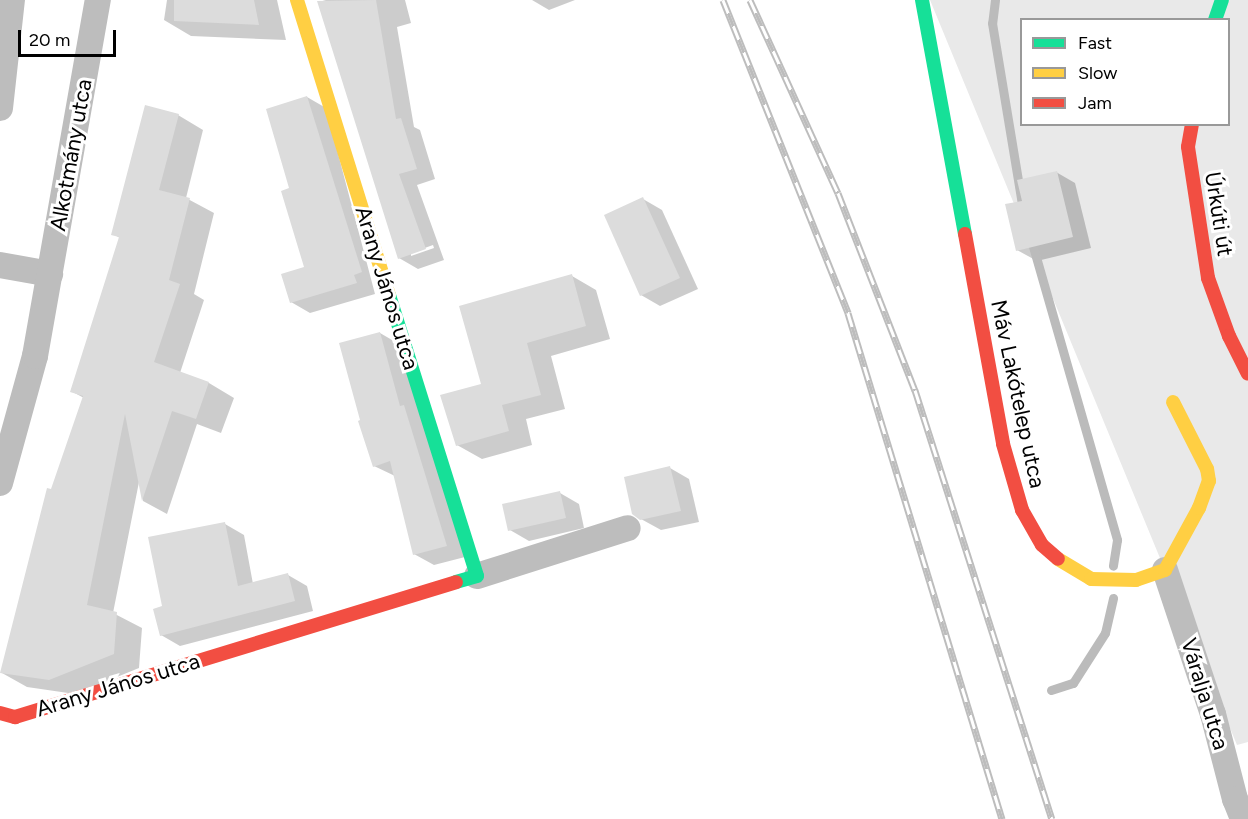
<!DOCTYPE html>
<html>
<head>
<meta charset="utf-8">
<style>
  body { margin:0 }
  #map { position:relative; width:1248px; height:819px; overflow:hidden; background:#fff; font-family:Figtree,sans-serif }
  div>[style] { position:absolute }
  .green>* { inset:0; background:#e9e9e9 }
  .shadow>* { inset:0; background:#0003 }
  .stream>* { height:9px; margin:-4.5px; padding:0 4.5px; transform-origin:4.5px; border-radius:4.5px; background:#bbb }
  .building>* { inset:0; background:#dcdcdc }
  .street>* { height:26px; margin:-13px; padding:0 13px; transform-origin:13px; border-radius:13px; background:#bdbdbd }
  .fast>* { height:14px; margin:-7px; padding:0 7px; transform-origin:7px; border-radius:7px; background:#16e098 }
  .slow>* { height:14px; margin:-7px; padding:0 7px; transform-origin:7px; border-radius:7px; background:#ffcf43 }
  .jam>* { height:14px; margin:-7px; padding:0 7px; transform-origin:7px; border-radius:7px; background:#f24e42 }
  .rail>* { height:7px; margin-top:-3.5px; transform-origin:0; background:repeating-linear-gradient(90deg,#fff 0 14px,#bdbdbd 0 28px); box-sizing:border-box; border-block:2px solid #bdbdbd }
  span { translate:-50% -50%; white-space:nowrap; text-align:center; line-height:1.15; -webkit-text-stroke:6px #fff; paint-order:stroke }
  .street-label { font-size:22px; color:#000 }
  .legend { position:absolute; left:1020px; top:18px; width:210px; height:108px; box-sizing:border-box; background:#fff; border:2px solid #999; margin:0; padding:8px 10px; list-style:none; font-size:18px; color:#000 }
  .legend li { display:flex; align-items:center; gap:12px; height:30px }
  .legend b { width:30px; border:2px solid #999 }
  .scale { position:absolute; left:18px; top:30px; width:98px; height:27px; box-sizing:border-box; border:3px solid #000; border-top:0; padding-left:8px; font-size:18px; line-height:21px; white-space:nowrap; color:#000; -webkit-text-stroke:4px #fff; paint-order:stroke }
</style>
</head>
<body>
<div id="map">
  <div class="green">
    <div style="clip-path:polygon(evenodd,930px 0,1248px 0,1248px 742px,1237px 745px,930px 0,1022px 20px,1228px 20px,1228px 124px,1022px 124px,1022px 20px)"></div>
  </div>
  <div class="shadow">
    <div style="clip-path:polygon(167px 0,277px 0,286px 40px,191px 36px,164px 20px)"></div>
    <div style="clip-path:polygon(evenodd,326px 0,405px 0,411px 23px,397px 27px,414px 127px,420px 130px,435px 179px,417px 185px,444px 260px,418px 269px,399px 258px,319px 2px,326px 0,433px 245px,434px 248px,411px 256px,411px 253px,433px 245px)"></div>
    <div style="clip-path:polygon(532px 0,575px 0,549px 10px)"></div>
    <div style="clip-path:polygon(307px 97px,326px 108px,375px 294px,310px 313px,291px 302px,306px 268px,291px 189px)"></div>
    <div style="clip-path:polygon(178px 115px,203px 130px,186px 198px,214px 213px,194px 294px,204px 300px,180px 373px,209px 383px,234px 398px,221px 433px,197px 424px,167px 514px,143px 501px,139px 482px,113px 613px,142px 628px,139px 668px,75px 694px,27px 687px,2px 673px,52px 491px,84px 398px,71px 391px,120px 238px,113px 234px)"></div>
    <div style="clip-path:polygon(1056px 172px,1075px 183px,1091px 248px,1037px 261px,1017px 250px,1024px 202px)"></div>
    <div style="clip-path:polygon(643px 199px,662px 210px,698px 289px,660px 306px,641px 295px)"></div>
    <div style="clip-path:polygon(572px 276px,596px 290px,610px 339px,551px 356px,565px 409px,526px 419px,532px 445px,482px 459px,457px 445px,483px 385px)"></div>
    <div style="clip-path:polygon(380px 333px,399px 344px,465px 557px,434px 565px,414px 554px,395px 476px,374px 466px)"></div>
    <div style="clip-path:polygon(670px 468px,689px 479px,699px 522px,661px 530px,641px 519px)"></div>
    <div style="clip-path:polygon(560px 493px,579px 504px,584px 528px,529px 541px,510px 530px)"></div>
    <div style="clip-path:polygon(225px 524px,244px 535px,253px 584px,288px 575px,307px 586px,313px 611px,180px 646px,161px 635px,163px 607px)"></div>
  </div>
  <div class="stream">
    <div style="left:995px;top:0;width:23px;rotate:97deg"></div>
    <div style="left:992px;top:23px;width:191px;rotate:80.6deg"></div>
    <div style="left:1030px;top:236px;width:316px;rotate:74deg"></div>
    <div style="left:1117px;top:540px;width:26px;rotate:99deg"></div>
    <div style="left:1051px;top:690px;width:23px;rotate:-18deg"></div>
    <div style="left:1073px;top:683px;width:59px;rotate:-57.4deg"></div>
    <div style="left:1105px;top:633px;width:36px;rotate:-77deg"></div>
  </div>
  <div class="building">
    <div style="clip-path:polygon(174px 0,254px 0,259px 25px,174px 21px)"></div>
    <div style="clip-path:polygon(376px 0,396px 119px,401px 118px,417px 169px,399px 174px,426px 249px,398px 259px,317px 1px)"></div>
    <div style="clip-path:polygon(307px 96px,362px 272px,354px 275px,357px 283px,290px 303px,281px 274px,304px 267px,281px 191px,289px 188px,266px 109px)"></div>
    <div style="clip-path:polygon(145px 105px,179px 114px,159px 190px,190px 198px,169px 280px,180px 284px,154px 362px,209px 382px,196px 419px,172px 411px,142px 501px,125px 414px,87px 605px,117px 612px,114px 654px,49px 680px,0 673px,47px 488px,51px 489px,83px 396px,70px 392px,119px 237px,111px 235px)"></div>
    <div style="clip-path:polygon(1057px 171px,1073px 237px,1016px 251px,1005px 204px,1022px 201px,1017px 180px)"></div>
    <div style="clip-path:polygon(643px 197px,680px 278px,640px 296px,604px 215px)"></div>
    <div style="clip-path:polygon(572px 274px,586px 326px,527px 343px,541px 395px,502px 405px,509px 431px,456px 446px,440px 395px,481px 384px,459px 306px)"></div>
    <div style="clip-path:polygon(380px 332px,400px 406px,404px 405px,447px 546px,413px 555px,390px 461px,373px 467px,358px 421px,360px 420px,339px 343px)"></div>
    <div style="clip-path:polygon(670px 466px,681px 511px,640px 520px,632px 514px,624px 477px)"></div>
    <div style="clip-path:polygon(560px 491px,566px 518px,508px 531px,502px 504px)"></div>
    <div style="clip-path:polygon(225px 522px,238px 586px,288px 573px,295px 601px,160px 636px,153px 609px,162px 606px,148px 537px)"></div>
  </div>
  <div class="street">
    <div style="left:0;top:108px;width:109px;rotate:-83.7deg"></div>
    <div style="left:0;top:265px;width:51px;rotate:10.2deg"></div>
    <div style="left:0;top:483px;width:132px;rotate:-74.6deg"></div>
    <div style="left:35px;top:356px;width:362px;rotate:-80deg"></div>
    <div style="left:1165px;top:570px;width:152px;rotate:71.6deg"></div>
    <div style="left:1213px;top:714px;width:88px;rotate:75.5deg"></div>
    <div style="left:1235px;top:799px;width:22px;rotate:68deg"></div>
    <div style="left:477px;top:576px;width:158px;rotate:-17.6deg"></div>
  </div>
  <div class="fast">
    <div style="left:922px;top:0;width:238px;rotate:79.6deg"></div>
    <div style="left:1215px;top:20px;width:21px;rotate:-71deg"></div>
    <div style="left:389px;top:295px;width:294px;rotate:72.6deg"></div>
    <div style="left:477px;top:576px;width:22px;rotate:164deg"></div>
  </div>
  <div class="slow">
    <div style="left:297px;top:0;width:309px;rotate:72.7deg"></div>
    <div style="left:1058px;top:559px;width:39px;rotate:31deg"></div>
    <div style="left:1091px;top:579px;width:45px;rotate:1.3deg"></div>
    <div style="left:1136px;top:580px;width:31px;rotate:-19deg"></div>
    <div style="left:1165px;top:570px;width:71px;rotate:-61.3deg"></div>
    <div style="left:1199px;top:508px;width:29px;rotate:-70deg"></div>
    <div style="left:1209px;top:481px;width:12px;rotate:-99deg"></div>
    <div style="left:1207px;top:469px;width:75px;rotate:-116.9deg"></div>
  </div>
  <div class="jam">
    <div style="left:1192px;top:124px;width:23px;rotate:100deg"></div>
    <div style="left:1188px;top:147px;width:133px;rotate:81.3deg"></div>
    <div style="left:1208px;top:278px;width:62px;rotate:70.1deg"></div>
    <div style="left:1229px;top:336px;width:42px;rotate:63.4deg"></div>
    <div style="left:965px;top:234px;width:213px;rotate:79.7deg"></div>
    <div style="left:1003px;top:444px;width:69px;rotate:73.9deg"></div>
    <div style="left:1022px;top:510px;width:40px;rotate:60.3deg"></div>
    <div style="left:1042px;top:545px;width:21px;rotate:41deg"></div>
    <div style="left:0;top:713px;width:16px;rotate:15deg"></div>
    <div style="left:15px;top:717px;width:461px;rotate:-17deg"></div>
  </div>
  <div class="rail">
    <div style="left:723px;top:0;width:337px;rotate:68.2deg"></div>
    <div style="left:848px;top:313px;width:529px;rotate:73.07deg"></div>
    <div style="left:750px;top:0;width:212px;rotate:65.5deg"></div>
    <div style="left:838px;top:193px;width:212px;rotate:68.7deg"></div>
    <div style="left:915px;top:390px;width:450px;rotate:72.3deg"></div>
  </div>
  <div class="street-label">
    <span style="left:71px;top:155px;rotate:-80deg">Alkotmány utca</span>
    <span style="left:1219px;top:214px;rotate:81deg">Úrkúti út</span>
    <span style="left:387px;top:288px;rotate:73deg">Arany János utca</span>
    <span style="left:1018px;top:394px;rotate:78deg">Máv Lakótelep utca</span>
    <span style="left:118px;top:685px;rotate:-17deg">Arany János utca</span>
    <span style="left:1205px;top:694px;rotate:73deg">Váralja utca</span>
  </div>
  <ul class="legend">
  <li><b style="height:8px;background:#16e098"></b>Fast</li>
  <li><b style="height:8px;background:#ffcf43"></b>Slow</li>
  <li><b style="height:8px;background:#f24e42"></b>Jam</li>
  </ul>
  <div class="scale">20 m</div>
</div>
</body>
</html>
